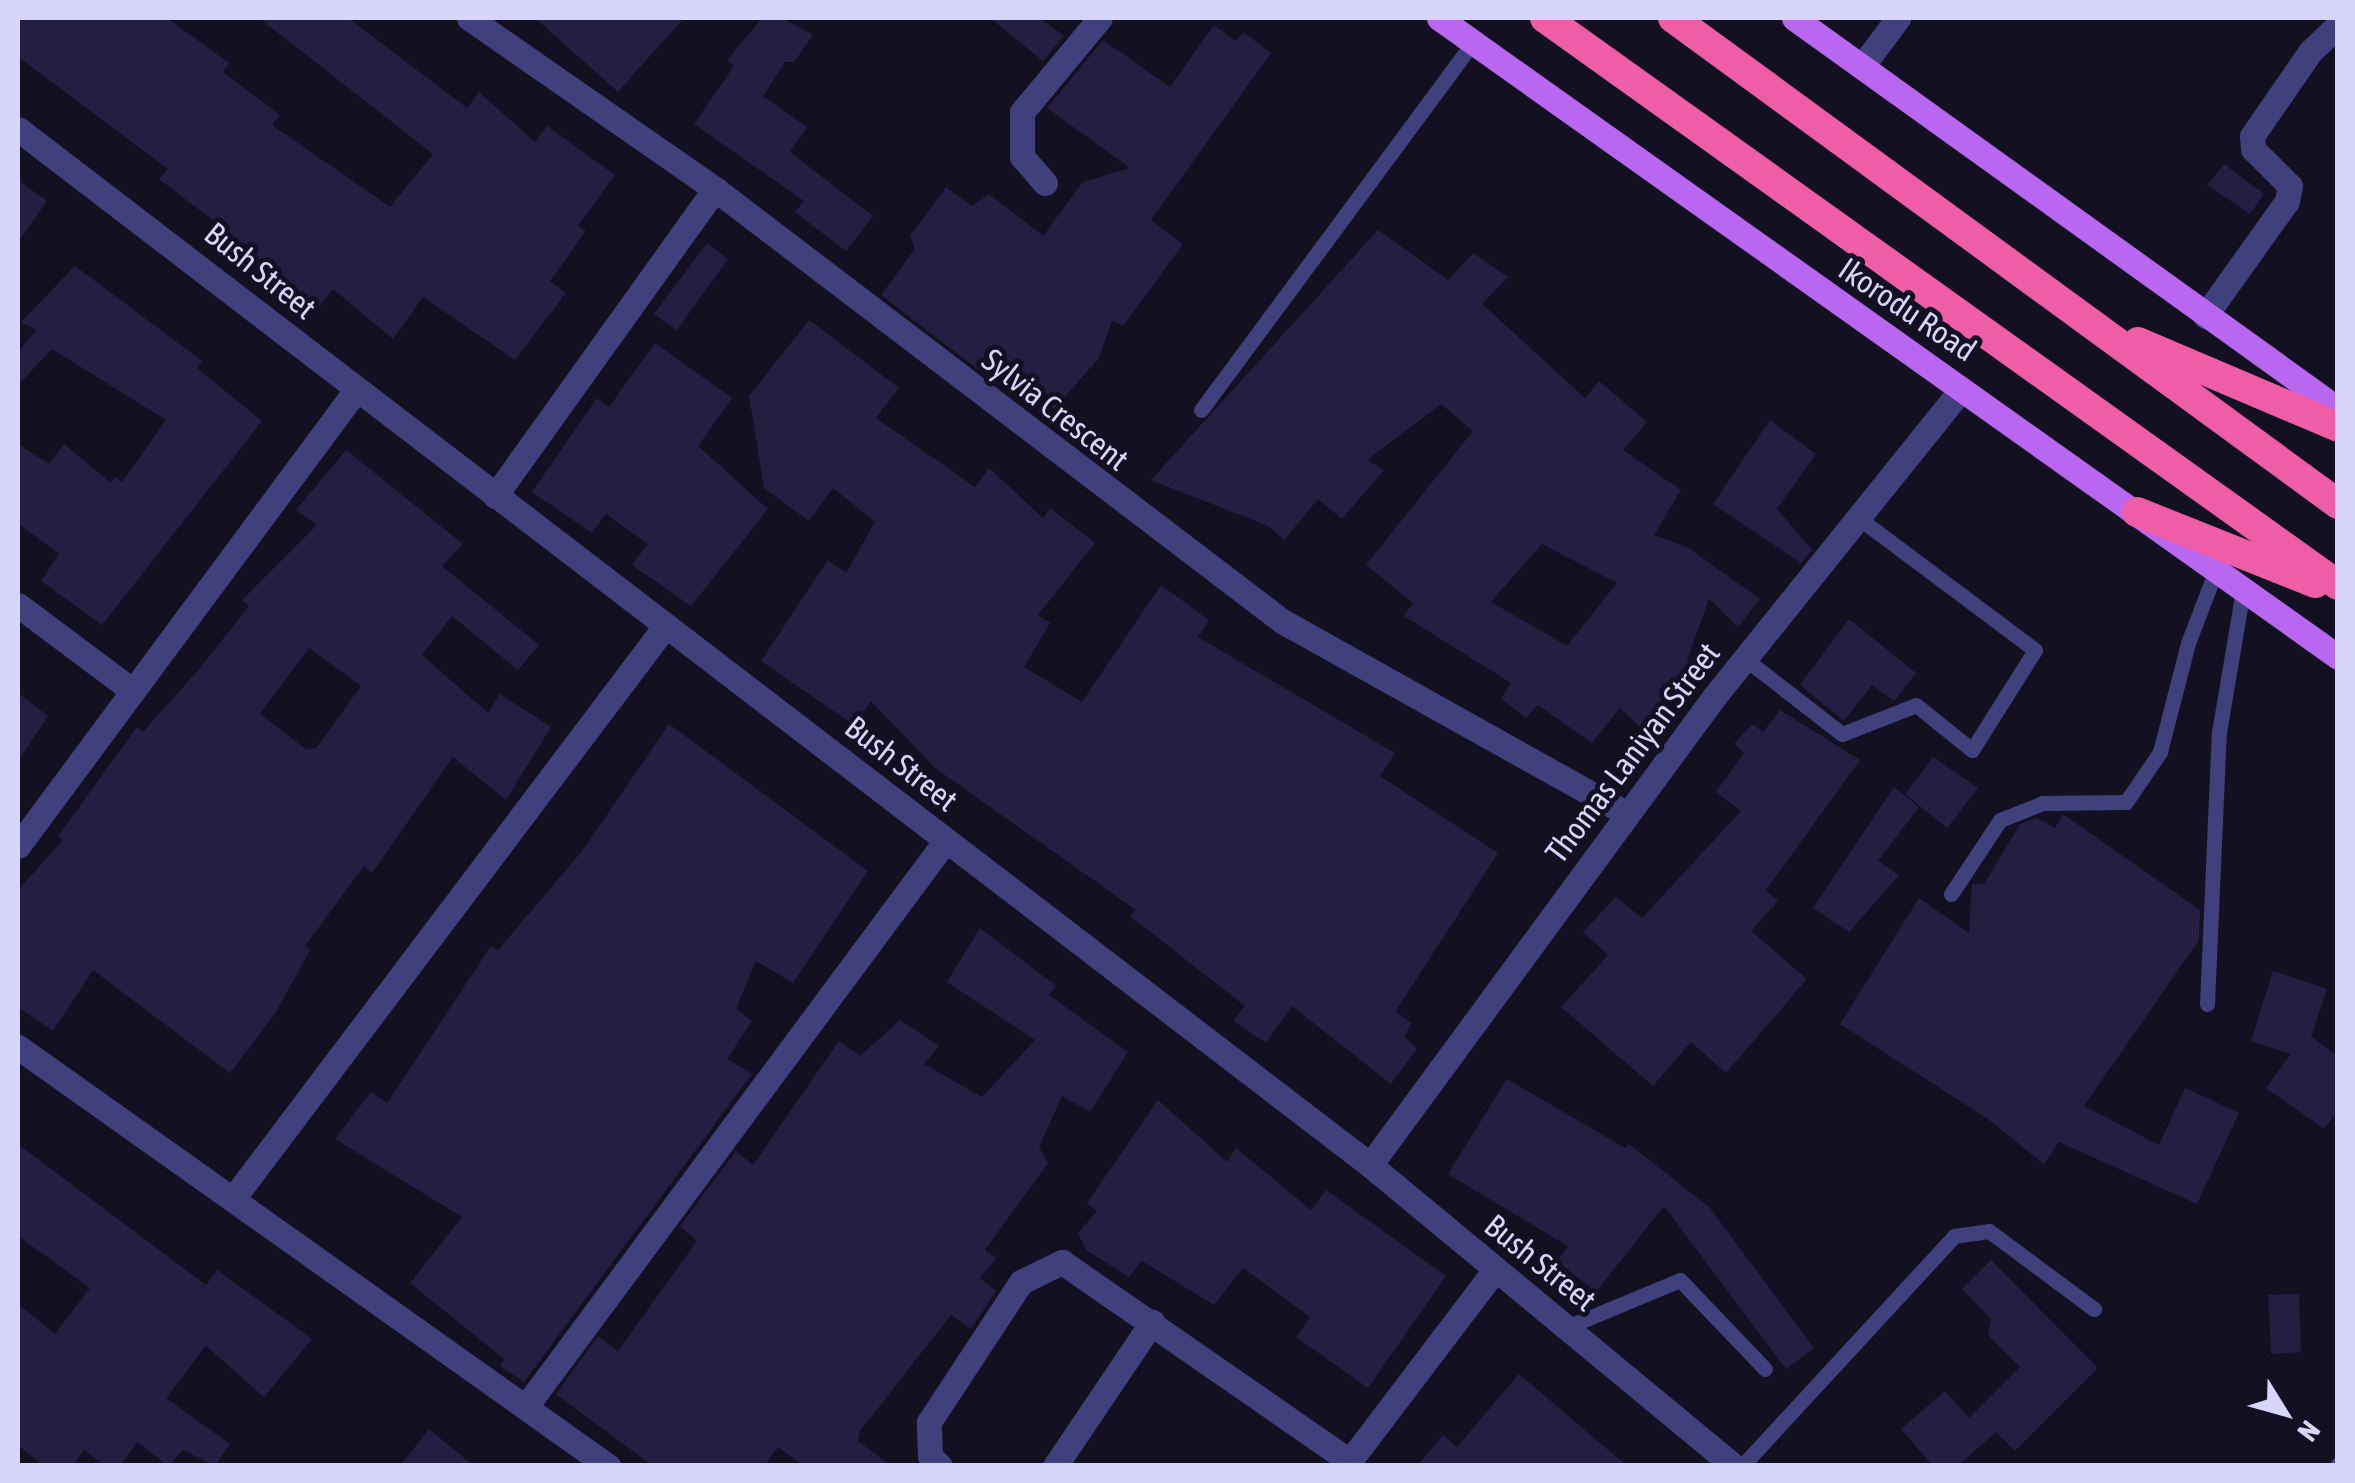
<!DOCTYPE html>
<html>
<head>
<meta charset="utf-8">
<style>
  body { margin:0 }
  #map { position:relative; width:2355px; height:1483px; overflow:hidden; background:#131022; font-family:"Asap Condensed",sans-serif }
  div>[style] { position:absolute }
  .building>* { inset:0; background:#241e41 }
  .lane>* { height:15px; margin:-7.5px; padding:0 7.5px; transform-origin:7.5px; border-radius:7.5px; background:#40407c }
  .street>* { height:25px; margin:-12.5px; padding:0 12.5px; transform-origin:12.5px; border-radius:12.5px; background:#40407c }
  .primary>* { height:25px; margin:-12.5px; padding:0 12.5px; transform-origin:12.5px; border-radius:12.5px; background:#b967f0 }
  .highway>* { height:30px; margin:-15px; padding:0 15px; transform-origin:15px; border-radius:15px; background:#ef5da7 }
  span { translate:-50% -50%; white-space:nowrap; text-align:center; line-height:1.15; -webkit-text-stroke:10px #131022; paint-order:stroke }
  .street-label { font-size:32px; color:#d8d5fb }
  .frame { position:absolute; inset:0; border:20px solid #d8d5fb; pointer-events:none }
  .north { position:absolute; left:2235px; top:1363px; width:100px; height:100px; -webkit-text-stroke:8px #131022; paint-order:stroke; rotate:127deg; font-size:28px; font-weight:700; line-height:40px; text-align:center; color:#d8d5fb }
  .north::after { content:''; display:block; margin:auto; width:35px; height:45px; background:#d8d5fb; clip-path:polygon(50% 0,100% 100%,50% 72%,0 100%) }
</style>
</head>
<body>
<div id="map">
  <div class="building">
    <div style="clip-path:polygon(18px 18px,167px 18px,229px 63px,223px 72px,280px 115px,272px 125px,390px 207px,433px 154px,259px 18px,348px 18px,467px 108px,479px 92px,535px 142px,547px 126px,615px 175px,578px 226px,586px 231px,550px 281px,566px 293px,515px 360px,423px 297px,393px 339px,333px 289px,316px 310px,224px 241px,230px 233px,159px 179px,168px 169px,18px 57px)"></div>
    <div style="clip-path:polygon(535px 18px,684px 18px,618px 92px)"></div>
    <div style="clip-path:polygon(762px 18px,782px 18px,813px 35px,794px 62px,785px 62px,763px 96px,807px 127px,790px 152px,873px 216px,846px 251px,795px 212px,804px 201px,694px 124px,734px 66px,727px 60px)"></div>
    <div style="clip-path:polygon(990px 18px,1040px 18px,1064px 36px,1043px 61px)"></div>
    <div style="clip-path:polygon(1214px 25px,1236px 41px,1243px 32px,1271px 53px,1151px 220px,1183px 244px,1124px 325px,1112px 321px,1099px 358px,1054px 409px,999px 359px,997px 384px,881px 295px,915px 249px,910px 236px,946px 187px,972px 206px,989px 194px,1043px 236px,1083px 182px,1130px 168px,1047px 108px,1103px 40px,1170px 87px)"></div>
    <div style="clip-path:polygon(2224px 164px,2264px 194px,2250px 214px,2207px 185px)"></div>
    <div style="clip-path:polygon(18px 180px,47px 201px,18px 242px)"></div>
    <div style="clip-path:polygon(evenodd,1378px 230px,1448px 280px,1473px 253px,1508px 277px,1482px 304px,1585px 398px,1599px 381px,1647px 422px,1623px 450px,1681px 490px,1654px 535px,1687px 547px,1760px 599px,1738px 627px,1709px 599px,1687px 660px,1707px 670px,1651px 737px,1620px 708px,1592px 743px,1538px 705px,1526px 718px,1501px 699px,1511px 683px,1404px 616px,1413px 603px,1366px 565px,1473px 431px,1441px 404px,1367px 460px,1384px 470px,1342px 519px,1318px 499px,1284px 540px,1268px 526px,1151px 480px,1378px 230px,1542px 544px,1617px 583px,1567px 646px,1491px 602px,1542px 544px)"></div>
    <div style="clip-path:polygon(707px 243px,728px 259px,677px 330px,654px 314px)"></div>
    <div style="clip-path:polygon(75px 266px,202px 361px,197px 368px,262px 421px,102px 625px,41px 581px,59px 554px,18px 523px,18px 444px,49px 464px,64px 444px,111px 483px,115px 477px,122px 482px,166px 420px,52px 349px,18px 385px,18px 352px,36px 330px,21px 322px)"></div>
    <div style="clip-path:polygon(809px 320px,899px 388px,876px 418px,975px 487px,989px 468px,1043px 518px,1050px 508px,1095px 543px,1038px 615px,1050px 623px,1024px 667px,1082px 702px,1161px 585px,1209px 620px,1198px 637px,1395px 753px,1380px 776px,1498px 853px,1395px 1012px,1412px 1023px,1404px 1036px,1417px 1049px,1391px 1084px,1292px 1006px,1266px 1043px,1233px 1021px,1245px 1006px,1130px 916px,1136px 910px,935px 768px,871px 701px,854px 725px,761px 661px,828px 560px,846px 573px,875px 522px,833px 488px,809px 521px,764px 488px,749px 396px)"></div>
    <div style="clip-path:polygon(655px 343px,732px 398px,698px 446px,768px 509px,691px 606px,632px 565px,648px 544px,606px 514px,592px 533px,532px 492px,597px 398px,609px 407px)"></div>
    <div style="clip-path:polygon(1770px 420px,1816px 454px,1777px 509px,1812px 550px,1801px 563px,1713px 504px)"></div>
    <div style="clip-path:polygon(evenodd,346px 450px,463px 544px,442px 566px,539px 645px,518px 670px,452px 616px,422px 655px,488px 713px,500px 694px,551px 727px,506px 800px,453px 757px,372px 873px,364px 866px,305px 946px,310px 950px,276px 1012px,230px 1073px,93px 970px,53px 1031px,18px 1007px,18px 890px,63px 840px,58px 836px,137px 727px,143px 732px,200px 668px,249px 606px,242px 600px,317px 525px,296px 510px,346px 450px,309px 648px,361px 686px,317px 747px,307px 750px,260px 714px,309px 648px)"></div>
    <div style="clip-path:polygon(1849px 619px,1916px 673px,1894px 701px,1872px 685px,1844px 721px,1800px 685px)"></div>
    <div style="clip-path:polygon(18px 693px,48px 716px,18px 761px)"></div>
    <div style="clip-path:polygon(1780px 710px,1860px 760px,1766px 890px,1778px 901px,1751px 931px,1807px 979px,1726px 1073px,1691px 1042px,1653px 1086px,1561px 1007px,1608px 955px,1583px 932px,1616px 897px,1642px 918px,1741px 811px,1716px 792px,1744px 753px,1734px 744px,1752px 724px,1763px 732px)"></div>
    <div style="clip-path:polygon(669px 724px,868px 871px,793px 983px,756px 961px,736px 1008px,752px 1021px,727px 1059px,752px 1074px,524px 1382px,500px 1366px,504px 1359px,410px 1283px,462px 1217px,335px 1139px,371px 1092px,387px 1103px,491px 946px,498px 950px,583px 850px)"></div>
    <div style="clip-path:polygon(1933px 757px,1978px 788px,1947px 828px,1905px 794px)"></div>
    <div style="clip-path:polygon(1894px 787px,1919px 807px,1878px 861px,1899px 875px,1849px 932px,1813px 908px)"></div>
    <div style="clip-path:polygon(2063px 814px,2200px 910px,2199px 940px,2084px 1106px,2159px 1145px,2185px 1088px,2239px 1113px,2197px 1204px,2059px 1142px,2044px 1164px,1988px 1119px,1840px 1024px,1919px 898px,1969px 933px,1972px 884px,1984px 884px,2020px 824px,2037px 818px,2055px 828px)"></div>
    <div style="clip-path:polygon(980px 928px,1056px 986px,1049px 995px,1128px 1052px,1090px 1112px,1062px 1096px,1039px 1147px,1048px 1163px,985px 1250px,996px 1258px,980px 1278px,996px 1291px,971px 1329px,951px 1315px,860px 1431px,858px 1441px,891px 1466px,803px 1466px,778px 1447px,764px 1466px,653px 1466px,556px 1394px,598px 1336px,618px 1351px,697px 1241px,680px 1226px,736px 1151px,753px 1165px,839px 1041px,860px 1056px,900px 1020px,939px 1046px,924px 1064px,982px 1097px,1035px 1040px,947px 982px)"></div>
    <div style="clip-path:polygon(2273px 971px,2327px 989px,2311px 1037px,2338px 1056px,2338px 1111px,2324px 1129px,2266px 1088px,2291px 1054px,2251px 1041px)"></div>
    <div style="clip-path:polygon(1507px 1079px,1625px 1148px,1629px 1144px,1710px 1208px,1814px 1348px,1786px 1369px,1664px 1206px,1596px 1292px,1557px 1261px,1568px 1246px,1448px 1174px)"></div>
    <div style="clip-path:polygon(1158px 1100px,1227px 1162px,1236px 1148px,1311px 1210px,1326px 1190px,1446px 1276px,1368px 1388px,1296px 1337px,1310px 1317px,1243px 1268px,1214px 1305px,1142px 1261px,1129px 1277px,1086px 1250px,1078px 1233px,1097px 1211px,1087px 1203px)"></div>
    <div style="clip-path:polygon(18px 1144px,206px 1285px,217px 1270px,312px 1339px,264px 1397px,206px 1346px,166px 1398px,230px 1444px,215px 1466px,183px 1450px,168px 1466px,137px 1442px,120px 1466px,105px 1466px,84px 1450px,73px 1466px,44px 1466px,18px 1446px,18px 1304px,55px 1334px,90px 1288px,18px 1236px)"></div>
    <div style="clip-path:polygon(1991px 1260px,2098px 1368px,2015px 1451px,1996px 1432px,1958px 1466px,1933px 1466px,1901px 1429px,1945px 1391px,1969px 1418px,2020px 1367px,1988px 1335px,1991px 1319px,1962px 1289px)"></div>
    <div style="clip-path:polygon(2299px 1294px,2301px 1352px,2271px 1354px,2268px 1295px)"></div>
    <div style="clip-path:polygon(1519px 1374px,1627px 1466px,1417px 1466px,1443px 1435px,1457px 1447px)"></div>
    <div style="clip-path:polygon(429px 1429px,474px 1466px,400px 1466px)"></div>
  </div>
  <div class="lane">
    <div style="left:1201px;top:410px;width:458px;rotate:-53.5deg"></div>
    <div style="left:1744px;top:658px;width:124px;rotate:37.8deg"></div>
    <div style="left:1842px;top:734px;width:79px;rotate:-21.4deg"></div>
    <div style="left:1916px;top:705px;width:72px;rotate:38.8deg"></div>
    <div style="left:1972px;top:750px;width:118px;rotate:-57.8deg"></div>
    <div style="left:2035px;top:650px;width:224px;rotate:-143.2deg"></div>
    <div style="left:1951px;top:894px;width:89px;rotate:-56.5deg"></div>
    <div style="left:2000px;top:820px;width:46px;rotate:-21.6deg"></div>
    <div style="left:2043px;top:803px;width:83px;rotate:-0.7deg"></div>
    <div style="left:2126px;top:802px;width:60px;rotate:-55.8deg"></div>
    <div style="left:2160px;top:752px;width:113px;rotate:-75.6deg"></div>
    <div style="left:2188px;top:643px;width:78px;rotate:-69deg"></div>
    <div style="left:2207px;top:1004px;width:272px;rotate:-87.5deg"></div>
    <div style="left:2219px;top:732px;width:144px;rotate:-80.4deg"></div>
    <div style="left:1567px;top:1327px;width:122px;rotate:-22.6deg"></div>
    <div style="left:1680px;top:1280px;width:123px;rotate:46.3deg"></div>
    <div style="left:1742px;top:1466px;width:313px;rotate:-47.3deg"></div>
    <div style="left:1954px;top:1236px;width:35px;rotate:-8deg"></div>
    <div style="left:1989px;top:1231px;width:131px;rotate:36.6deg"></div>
    <div style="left:2337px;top:1466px;width:2px;rotate:-63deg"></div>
  </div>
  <div class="street">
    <div style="left:469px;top:18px;width:300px;rotate:34.8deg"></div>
    <div style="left:715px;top:189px;width:713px;rotate:37.3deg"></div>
    <div style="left:1282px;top:621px;width:395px;rotate:29.2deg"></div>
    <div style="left:1863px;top:65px;width:59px;rotate:-53.3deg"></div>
    <div style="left:18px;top:129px;width:1703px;rotate:37.46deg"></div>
    <div style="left:1370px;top:1165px;width:472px;rotate:39.6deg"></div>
    <div style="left:1045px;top:183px;width:35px;rotate:-131deg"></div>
    <div style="left:1022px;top:157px;width:45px;rotate:-90deg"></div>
    <div style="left:1022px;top:112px;width:122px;rotate:-50.3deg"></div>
    <div style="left:2205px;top:316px;width:141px;rotate:-54.5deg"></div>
    <div style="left:2287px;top:201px;width:15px;rotate:-79deg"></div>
    <div style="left:2290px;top:186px;width:52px;rotate:-135deg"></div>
    <div style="left:2253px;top:149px;width:13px;rotate:-94deg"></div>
    <div style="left:2252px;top:136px;width:102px;rotate:-55.4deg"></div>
    <div style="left:2310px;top:52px;width:39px;rotate:-44deg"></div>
    <div style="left:495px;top:496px;width:378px;rotate:-54.4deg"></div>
    <div style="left:18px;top:605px;width:139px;rotate:36.8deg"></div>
    <div style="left:18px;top:846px;width:568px;rotate:-53.45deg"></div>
    <div style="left:18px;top:1047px;width:724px;rotate:35.38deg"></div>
    <div style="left:1370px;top:1165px;width:581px;rotate:-53.68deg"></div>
    <div style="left:1714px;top:697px;width:395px;rotate:-51.2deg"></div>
    <div style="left:235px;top:1196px;width:715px;rotate:-52.95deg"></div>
    <div style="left:527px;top:1405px;width:703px;rotate:-53.44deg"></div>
    <div style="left:940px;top:1466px;width:14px;rotate:-135deg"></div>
    <div style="left:930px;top:1456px;width:34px;rotate:-92deg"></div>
    <div style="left:929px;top:1422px;width:168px;rotate:-56.7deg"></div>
    <div style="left:1021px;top:1282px;width:46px;rotate:-26deg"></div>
    <div style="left:1062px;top:1262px;width:349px;rotate:34.7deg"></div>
    <div style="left:1055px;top:1466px;width:174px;rotate:-56deg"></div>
    <div style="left:1346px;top:1466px;width:246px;rotate:-52.8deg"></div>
  </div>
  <div class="primary">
    <div style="left:1439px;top:18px;width:1103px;rotate:35.4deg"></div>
    <div style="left:1794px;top:18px;width:670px;rotate:35.71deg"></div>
  </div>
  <div class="highway">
    <div style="left:1545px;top:18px;width:975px;rotate:35.57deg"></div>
    <div style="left:1673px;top:18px;width:824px;rotate:36.16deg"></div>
    <div style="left:2138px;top:342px;width:217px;rotate:23deg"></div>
    <div style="left:2137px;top:512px;width:192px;rotate:21.7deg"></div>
  </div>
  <div class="street-label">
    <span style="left:260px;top:271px;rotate:39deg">Bush Street</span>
    <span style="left:1907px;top:310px;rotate:34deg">Ikorodu Road</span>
    <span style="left:1055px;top:410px;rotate:38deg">Sylvia Crescent</span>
    <span style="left:1633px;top:753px;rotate:-53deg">Thomas Laniyan Street</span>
    <span style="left:901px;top:764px;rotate:38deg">Bush Street</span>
    <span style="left:1540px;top:1263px;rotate:39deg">Bush Street</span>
  </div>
  <div class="frame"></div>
  <div class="north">N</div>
</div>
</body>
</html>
